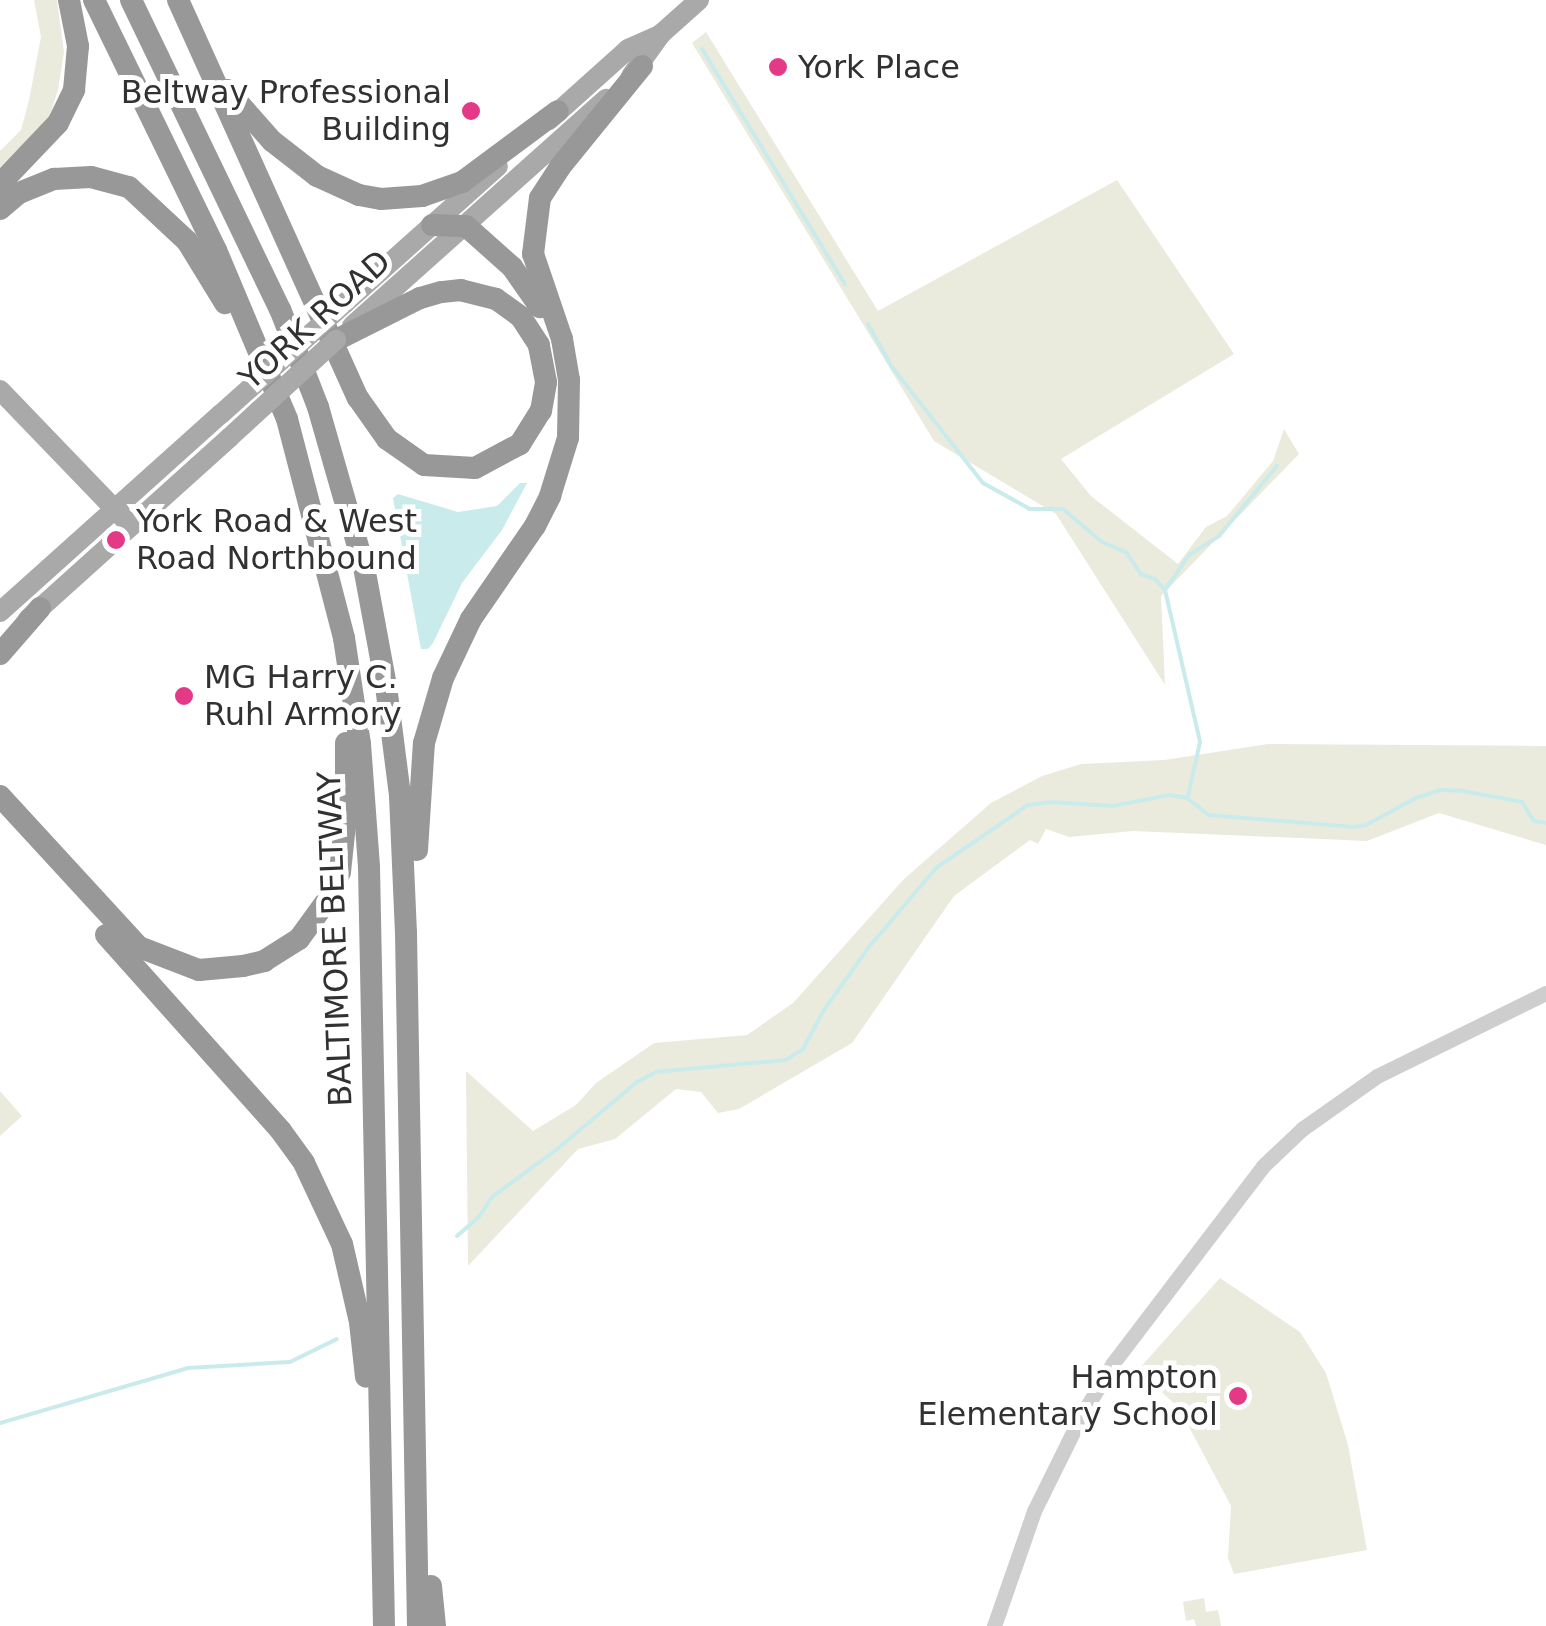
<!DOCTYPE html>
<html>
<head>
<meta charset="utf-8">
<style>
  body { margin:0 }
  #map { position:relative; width:1546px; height:1626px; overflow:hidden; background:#fff; font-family:"DejaVu Sans",sans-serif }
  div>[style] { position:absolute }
  .green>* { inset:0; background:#eaebdd }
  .water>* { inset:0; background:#caebeb }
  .stream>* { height:4px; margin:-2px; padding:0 2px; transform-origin:2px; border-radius:2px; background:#caebeb }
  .minor>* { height:15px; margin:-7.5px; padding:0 7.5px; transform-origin:7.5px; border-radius:7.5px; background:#cecece }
  .major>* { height:20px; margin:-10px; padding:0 10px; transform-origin:10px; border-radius:10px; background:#a9a9a9 }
  .highway>* { height:22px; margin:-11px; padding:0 11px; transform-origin:11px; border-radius:11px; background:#989898 }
  .major-bridge>* { height:20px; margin:-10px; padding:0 10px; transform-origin:10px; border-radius:10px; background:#a9a9a9 }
  .dots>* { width:28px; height:28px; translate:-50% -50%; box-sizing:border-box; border:5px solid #fff; border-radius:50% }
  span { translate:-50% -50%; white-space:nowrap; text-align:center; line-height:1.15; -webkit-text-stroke:10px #fff; paint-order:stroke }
  .poi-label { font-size:32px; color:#313131 }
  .left { translate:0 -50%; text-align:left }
  .right { translate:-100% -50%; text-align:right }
  .street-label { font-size:32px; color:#313131 }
</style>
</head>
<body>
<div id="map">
  <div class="green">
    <div style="clip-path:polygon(34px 0,57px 0,64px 52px,58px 90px,48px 121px,0 167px,0 151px,21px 130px,29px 100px,41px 37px)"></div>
    <div style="clip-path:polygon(706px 32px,878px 311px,1117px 180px,1234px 354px,1061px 459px,1091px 496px,1178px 564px,1206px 527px,1227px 516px,1273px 461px,1284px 429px,1299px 454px,1161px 596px,1165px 685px,1056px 514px,934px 441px,692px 43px)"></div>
    <div style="clip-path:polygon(1268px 744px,1546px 746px,1546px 845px,1439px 813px,1367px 841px,1133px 831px,1069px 837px,1046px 829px,1038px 844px,1030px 840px,954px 896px,852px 1043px,739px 1109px,718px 1113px,701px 1092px,676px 1089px,615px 1139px,578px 1149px,468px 1266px,466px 1071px,533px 1131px,576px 1105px,596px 1083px,654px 1043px,747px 1035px,793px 1003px,904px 879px,991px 803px,1042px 776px,1081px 764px,1164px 760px)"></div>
    <div style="clip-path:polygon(0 1091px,22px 1116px,0 1136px)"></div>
    <div style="clip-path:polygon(1220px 1278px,1300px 1332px,1326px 1373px,1348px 1445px,1367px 1550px,1234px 1574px,1228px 1558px,1231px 1506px,1179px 1408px,1138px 1370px)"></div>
    <div style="clip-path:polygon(1204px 1598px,1206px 1612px,1218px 1610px,1221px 1626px,1196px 1626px,1194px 1619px,1186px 1621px,1183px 1602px)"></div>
  </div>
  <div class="water">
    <div style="clip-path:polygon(520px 483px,527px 483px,502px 530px,462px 583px,433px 643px,428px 649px,421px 649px,393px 498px,398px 494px,458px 512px,497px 506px)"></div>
  </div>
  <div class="stream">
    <div style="left:702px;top:49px;width:275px;rotate:58.7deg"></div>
    <div style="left:868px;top:324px;width:49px;rotate:60.8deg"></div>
    <div style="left:892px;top:367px;width:147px;rotate:51.9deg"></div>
    <div style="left:983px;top:483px;width:54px;rotate:29deg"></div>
    <div style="left:1030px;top:509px;width:33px"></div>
    <div style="left:1063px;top:509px;width:51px;rotate:40.2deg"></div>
    <div style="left:1102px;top:542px;width:26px;rotate:23deg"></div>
    <div style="left:1126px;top:552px;width:27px;rotate:56deg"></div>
    <div style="left:1141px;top:574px;width:15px;rotate:20deg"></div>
    <div style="left:1155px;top:579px;width:15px;rotate:48deg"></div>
    <div style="left:1165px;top:590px;width:156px;rotate:77deg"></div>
    <div style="left:1200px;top:742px;width:55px;rotate:102.5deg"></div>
    <div style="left:1165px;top:590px;width:42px;rotate:-55.6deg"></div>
    <div style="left:1189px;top:555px;width:36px;rotate:-32deg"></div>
    <div style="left:1219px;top:536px;width:91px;rotate:-50.4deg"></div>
    <div style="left:457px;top:1236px;width:29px;rotate:-41deg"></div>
    <div style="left:479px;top:1217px;width:24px;rotate:-57deg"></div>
    <div style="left:492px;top:1197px;width:79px;rotate:-36.3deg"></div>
    <div style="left:556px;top:1150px;width:106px;rotate:-40deg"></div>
    <div style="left:637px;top:1082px;width:21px;rotate:-28deg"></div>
    <div style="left:656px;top:1072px;width:131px;rotate:-5.3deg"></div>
    <div style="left:786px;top:1060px;width:20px;rotate:-33deg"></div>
    <div style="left:803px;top:1049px;width:44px;rotate:-61.7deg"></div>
    <div style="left:824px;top:1010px;width:77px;rotate:-54.5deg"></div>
    <div style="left:869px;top:947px;width:104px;rotate:-49.7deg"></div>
    <div style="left:936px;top:868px;width:112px;rotate:-34.4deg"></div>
    <div style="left:1028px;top:805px;width:23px;rotate:-7deg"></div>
    <div style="left:1051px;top:802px;width:61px;rotate:3.8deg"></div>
    <div style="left:1112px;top:806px;width:59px;rotate:-10.7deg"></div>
    <div style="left:1170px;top:795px;width:17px;rotate:10deg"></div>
    <div style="left:1187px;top:798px;width:28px;rotate:38deg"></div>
    <div style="left:1209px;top:815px;width:145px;rotate:4.7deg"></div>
    <div style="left:1354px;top:827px;width:12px;rotate:-9deg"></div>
    <div style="left:1366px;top:825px;width:57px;rotate:-28.4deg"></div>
    <div style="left:1416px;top:798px;width:25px;rotate:-18deg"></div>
    <div style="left:1440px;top:790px;width:23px;rotate:2deg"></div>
    <div style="left:1463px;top:791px;width:60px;rotate:10.6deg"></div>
    <div style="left:1522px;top:802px;width:22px;rotate:58deg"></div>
    <div style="left:1534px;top:821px;width:12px;rotate:9deg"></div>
    <div style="left:0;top:1423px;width:196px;rotate:-16.3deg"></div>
    <div style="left:188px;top:1368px;width:102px;rotate:-3.4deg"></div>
    <div style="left:290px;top:1362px;width:52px;rotate:-26.1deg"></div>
  </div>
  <div class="minor">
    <div style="left:994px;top:1626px;width:122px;rotate:-70.8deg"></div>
    <div style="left:1034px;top:1511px;width:104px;rotate:-63.7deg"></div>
    <div style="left:1080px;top:1418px;width:64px;rotate:-59deg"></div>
    <div style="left:1113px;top:1363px;width:248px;rotate:-52.7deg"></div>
    <div style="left:1263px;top:1166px;width:54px;rotate:-43.5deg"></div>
    <div style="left:1302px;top:1129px;width:92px;rotate:-35.2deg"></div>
    <div style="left:1377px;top:1076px;width:188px;rotate:-26.2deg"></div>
  </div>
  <div class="major">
    <div style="left:631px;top:76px;width:52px;rotate:-54.5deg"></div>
    <div style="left:661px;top:34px;width:51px;rotate:-41.8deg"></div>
    <div style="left:549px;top:120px;width:106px;rotate:-41.9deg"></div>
    <div style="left:628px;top:49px;width:36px;rotate:-24deg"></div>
    <div style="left:345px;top:303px;width:205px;rotate:-41.8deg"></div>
    <div style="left:352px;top:326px;width:341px;rotate:-41.8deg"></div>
    <div style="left:0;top:390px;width:178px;rotate:46.1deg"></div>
    <div style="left:0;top:612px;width:297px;rotate:-41.9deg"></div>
    <div style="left:28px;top:619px;width:272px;rotate:-42deg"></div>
  </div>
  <div class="highway">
    <div style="left:94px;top:0;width:278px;rotate:64deg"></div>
    <div style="left:216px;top:250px;width:183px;rotate:67.2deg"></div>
    <div style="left:287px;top:419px;width:226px;rotate:75.4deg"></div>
    <div style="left:344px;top:638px;width:107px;rotate:81.4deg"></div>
    <div style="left:360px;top:744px;width:123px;rotate:85.8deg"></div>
    <div style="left:369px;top:867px;width:759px;rotate:88.87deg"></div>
    <div style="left:131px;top:0;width:343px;rotate:64.3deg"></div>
    <div style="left:280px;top:309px;width:105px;rotate:68.8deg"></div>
    <div style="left:318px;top:407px;width:166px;rotate:74deg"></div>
    <div style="left:364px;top:567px;width:121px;rotate:79.5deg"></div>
    <div style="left:386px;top:686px;width:111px;rotate:82.7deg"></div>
    <div style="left:400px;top:796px;width:137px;rotate:87.5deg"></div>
    <div style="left:406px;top:933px;width:693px;rotate:89.01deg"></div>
    <div style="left:178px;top:0;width:437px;rotate:65.7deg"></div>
    <div style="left:358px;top:398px;width:50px;rotate:54.7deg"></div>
    <div style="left:387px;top:439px;width:45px;rotate:35.1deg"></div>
    <div style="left:424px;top:465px;width:51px;rotate:3.4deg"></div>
    <div style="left:475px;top:468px;width:51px;rotate:-28.1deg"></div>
    <div style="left:520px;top:444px;width:39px;rotate:-58deg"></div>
    <div style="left:541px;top:411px;width:29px;rotate:-80deg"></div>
    <div style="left:546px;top:382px;width:38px;rotate:-101deg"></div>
    <div style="left:539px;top:345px;width:33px;rotate:-123deg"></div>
    <div style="left:521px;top:317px;width:31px;rotate:-144deg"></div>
    <div style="left:496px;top:299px;width:36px;rotate:-166deg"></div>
    <div style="left:461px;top:290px;width:20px;rotate:174deg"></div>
    <div style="left:441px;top:292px;width:22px;rotate:164deg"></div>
    <div style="left:420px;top:298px;width:94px;rotate:153.4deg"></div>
    <div style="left:227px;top:90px;width:68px;rotate:48.6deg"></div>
    <div style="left:272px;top:141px;width:57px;rotate:37.9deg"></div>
    <div style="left:317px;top:176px;width:46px;rotate:24.3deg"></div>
    <div style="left:359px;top:195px;width:22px;rotate:10deg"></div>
    <div style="left:381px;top:199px;width:41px;rotate:-4.2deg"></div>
    <div style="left:422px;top:196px;width:42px;rotate:-19.3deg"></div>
    <div style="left:462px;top:182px;width:119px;rotate:-36.5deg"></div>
    <div style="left:0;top:184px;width:84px;rotate:-46.4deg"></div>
    <div style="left:58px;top:123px;width:37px;rotate:-64deg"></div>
    <div style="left:74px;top:90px;width:44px;rotate:-84.8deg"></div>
    <div style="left:78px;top:46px;width:47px;rotate:-101.1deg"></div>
    <div style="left:0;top:209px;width:25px;rotate:-40deg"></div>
    <div style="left:19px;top:193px;width:38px;rotate:-22deg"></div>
    <div style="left:54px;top:179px;width:37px;rotate:-3deg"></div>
    <div style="left:91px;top:177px;width:39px;rotate:15deg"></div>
    <div style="left:129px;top:187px;width:79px;rotate:43deg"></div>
    <div style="left:187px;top:241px;width:73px;rotate:58.5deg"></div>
    <div style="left:432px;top:225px;width:34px;rotate:2deg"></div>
    <div style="left:466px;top:226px;width:62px;rotate:41.7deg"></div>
    <div style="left:512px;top:267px;width:49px;rotate:55deg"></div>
    <div style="left:0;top:654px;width:61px;rotate:-49deg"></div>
    <div style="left:0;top:796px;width:205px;rotate:47.4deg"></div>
    <div style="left:139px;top:947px;width:64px;rotate:21deg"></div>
    <div style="left:199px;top:970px;width:44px;rotate:-5.2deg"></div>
    <div style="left:243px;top:966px;width:22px;rotate:-13deg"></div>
    <div style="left:264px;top:961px;width:41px;rotate:-32.2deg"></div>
    <div style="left:299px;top:939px;width:54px;rotate:-54deg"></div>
    <div style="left:331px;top:895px;width:25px;rotate:-69deg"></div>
    <div style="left:340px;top:872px;width:57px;rotate:-84deg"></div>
    <div style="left:346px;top:815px;width:72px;rotate:-90deg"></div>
    <div style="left:417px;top:850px;width:107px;rotate:-86.3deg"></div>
    <div style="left:424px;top:743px;width:68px;rotate:-73.7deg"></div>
    <div style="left:443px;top:678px;width:65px;rotate:-64.6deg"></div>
    <div style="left:471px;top:619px;width:113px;rotate:-55.5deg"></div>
    <div style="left:535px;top:526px;width:34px;rotate:-63deg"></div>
    <div style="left:550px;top:496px;width:61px;rotate:-72.8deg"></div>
    <div style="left:568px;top:438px;width:58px;rotate:-89deg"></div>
    <div style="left:569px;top:380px;width:42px;rotate:-99.7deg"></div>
    <div style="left:562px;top:339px;width:90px;rotate:-108.8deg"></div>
    <div style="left:533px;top:254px;width:56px;rotate:-82.9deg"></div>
    <div style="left:540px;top:198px;width:37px;rotate:-57deg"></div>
    <div style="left:560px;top:167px;width:130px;rotate:-50.9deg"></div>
    <div style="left:106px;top:935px;width:263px;rotate:48.2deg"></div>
    <div style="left:281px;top:1131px;width:39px;rotate:54deg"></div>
    <div style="left:304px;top:1163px;width:89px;rotate:64.9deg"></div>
    <div style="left:342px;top:1244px;width:80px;rotate:77deg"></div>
    <div style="left:360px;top:1322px;width:55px;rotate:83.8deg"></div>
    <div style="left:431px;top:1586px;width:40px;rotate:84.3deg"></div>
  </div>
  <div class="major-bridge">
    <div style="left:221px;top:414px;width:166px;rotate:-41.8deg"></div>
    <div style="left:230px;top:437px;width:144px;rotate:-42.5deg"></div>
  </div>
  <div class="dots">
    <div style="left:778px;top:67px;background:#e33987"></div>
    <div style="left:471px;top:111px;background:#e33987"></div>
    <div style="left:116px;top:540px;background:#e33987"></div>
    <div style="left:184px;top:696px;background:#e33987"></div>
    <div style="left:1238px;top:1396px;background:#e33987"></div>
  </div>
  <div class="poi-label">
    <span class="left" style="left:798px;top:67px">York Place</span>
    <span class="right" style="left:451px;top:111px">Beltway Professional<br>Building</span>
    <span class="left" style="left:136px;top:540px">York Road &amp; West<br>Road Northbound</span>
    <span class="left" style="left:204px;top:696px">MG Harry C.<br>Ruhl Armory</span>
    <span class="right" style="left:1218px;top:1396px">Hampton<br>Elementary School</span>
  </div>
  <div class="street-label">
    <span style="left:315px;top:320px;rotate:-42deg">YORK ROAD</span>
    <span style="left:335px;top:939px;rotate:-92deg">BALTIMORE BELTWAY</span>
  </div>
</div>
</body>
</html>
